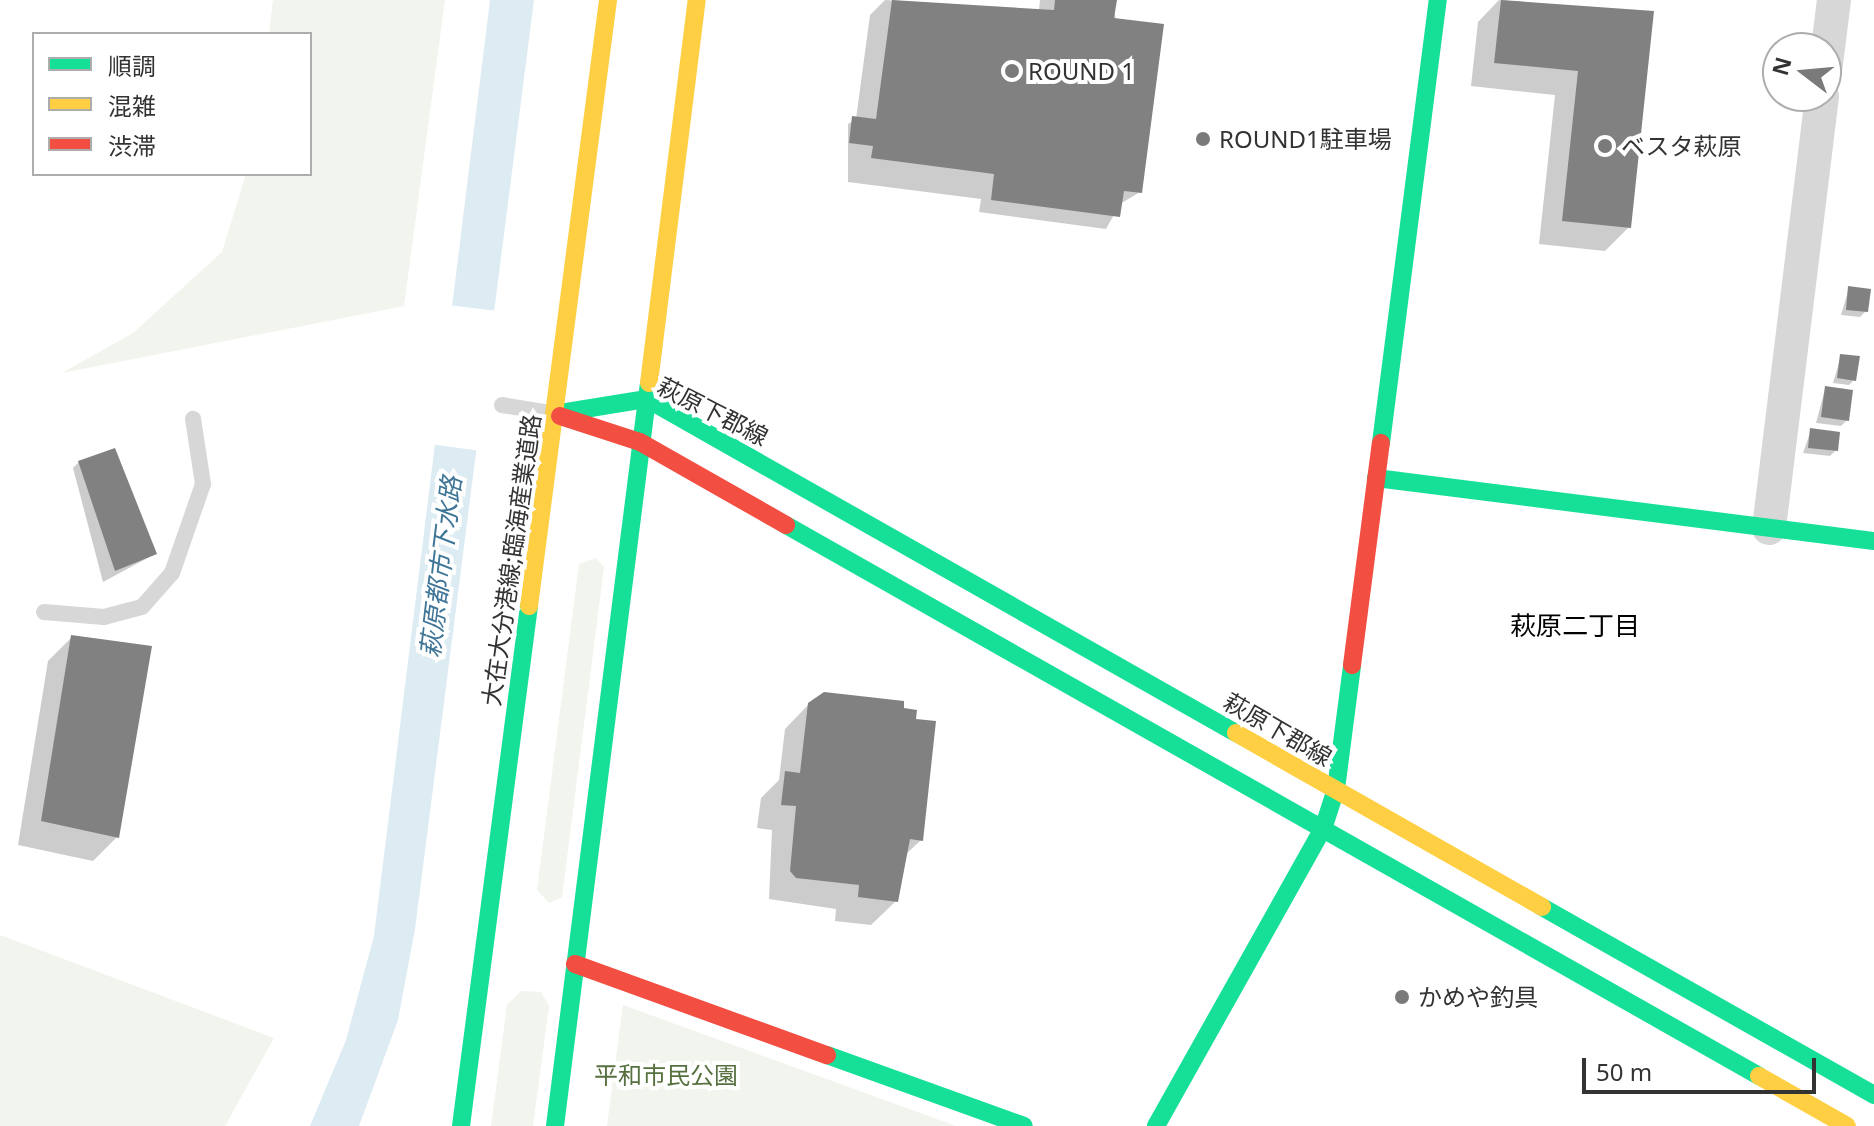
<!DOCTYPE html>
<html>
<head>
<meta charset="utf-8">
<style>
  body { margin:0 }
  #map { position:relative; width:1874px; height:1126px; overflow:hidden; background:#fff; font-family:"Noto Sans","Noto Sans JP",sans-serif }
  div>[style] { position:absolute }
  .green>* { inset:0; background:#f1f5ed }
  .water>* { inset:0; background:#ddebf3 }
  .pier>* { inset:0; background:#fff }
  .shadow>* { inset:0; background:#0003 }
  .building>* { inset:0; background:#818181 }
  .lane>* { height:16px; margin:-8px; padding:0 8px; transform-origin:8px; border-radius:8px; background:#d7d7d7 }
  .street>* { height:34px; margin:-17px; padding:0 17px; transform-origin:17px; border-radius:17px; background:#d7d7d7 }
  .fast>* { height:18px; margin:-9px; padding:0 9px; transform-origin:9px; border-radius:9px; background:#16e098 }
  .slow>* { height:18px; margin:-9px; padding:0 9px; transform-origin:9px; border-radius:9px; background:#ffcf43 }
  .jam>* { height:18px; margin:-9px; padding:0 9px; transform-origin:9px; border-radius:9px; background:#f24e42 }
  .dots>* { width:22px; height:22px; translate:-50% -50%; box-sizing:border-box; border:4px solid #fff; border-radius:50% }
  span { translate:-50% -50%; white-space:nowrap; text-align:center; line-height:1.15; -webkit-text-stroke:8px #fff; paint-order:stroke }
  .poi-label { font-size:24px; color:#333 }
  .left { translate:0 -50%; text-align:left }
  .street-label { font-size:24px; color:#333 }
  .park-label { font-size:24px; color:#56703f }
  .water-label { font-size:26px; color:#3f7597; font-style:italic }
  .neighbourhood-label { font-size:26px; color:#000 }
  .legend { position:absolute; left:32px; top:32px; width:280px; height:144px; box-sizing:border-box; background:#fff; border:2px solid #adadad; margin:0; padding:10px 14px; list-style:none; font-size:24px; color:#333 }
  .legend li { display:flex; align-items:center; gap:16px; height:40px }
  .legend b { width:40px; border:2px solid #adadad }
  .north { position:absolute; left:1762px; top:32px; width:80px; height:80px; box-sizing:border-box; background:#fff; border:2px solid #adadad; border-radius:50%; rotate:286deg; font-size:22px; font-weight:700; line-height:32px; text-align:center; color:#333 }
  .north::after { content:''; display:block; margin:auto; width:28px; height:36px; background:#7a7a7a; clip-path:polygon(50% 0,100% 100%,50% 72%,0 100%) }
  .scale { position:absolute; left:1582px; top:1058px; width:234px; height:36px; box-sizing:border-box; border:4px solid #333; border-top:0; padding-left:10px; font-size:24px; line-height:28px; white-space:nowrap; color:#333; -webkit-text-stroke:6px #fff; paint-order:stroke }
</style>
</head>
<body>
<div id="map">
  <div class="green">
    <div style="clip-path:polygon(273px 0,445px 0,404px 306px,62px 373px,133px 333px,222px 252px,246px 174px,310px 174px,310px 34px,269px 34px)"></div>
    <div style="clip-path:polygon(596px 558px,604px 567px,562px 897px,549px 903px,537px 890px,579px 564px)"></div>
    <div style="clip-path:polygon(0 935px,274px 1038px,225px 1126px,0 1126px)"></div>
    <div style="clip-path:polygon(521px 991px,541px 992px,549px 1006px,533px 1126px,491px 1126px,507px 1005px)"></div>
    <div style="clip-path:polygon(623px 1005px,956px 1126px,607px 1126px)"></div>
  </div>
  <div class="water">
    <div style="clip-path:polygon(490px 0,534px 0,415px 929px,398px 1020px,359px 1126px,310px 1126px,346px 1040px,374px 936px)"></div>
  </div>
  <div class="pier">
    <div style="clip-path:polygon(448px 305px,497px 311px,481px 451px,430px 444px)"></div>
  </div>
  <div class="shadow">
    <div style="clip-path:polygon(885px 0,1039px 10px,1040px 0,1113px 0,1140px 192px,1120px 204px,1106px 229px,979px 212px,981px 199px,848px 182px,848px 124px,856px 119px,870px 15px)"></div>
    <div style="clip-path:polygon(1499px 0,1652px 13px,1629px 227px,1605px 251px,1539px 244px,1555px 95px,1471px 86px,1478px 22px)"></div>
    <div style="clip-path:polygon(1849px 288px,1866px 311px,1860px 317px,1841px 315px)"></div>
    <div style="clip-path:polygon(1841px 356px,1854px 380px,1849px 385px,1833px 383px)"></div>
    <div style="clip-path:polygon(1825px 389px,1847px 420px,1841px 426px,1816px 423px)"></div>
    <div style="clip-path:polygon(1811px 430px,1836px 450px,1830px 456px,1803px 453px)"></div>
    <div style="clip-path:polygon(79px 462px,155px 554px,103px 582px,73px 468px)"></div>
    <div style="clip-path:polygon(72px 637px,117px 837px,93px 861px,18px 845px,48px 661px)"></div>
    <div style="clip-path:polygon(809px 704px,921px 840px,904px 856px,896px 901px,871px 925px,835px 921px,836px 909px,769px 899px,772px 830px,757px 828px,761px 798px,779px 780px,785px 729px)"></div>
  </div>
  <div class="building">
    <div style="clip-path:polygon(892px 0,1054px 10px,1055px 0,1117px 0,1114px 18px,1164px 24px,1142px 193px,1124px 191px,1120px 217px,991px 200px,994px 174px,871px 158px,873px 146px,849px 143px,852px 116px,876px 119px)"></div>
    <div style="clip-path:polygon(1501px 0,1654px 11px,1631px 228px,1562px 221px,1578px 71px,1494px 63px)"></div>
    <div style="clip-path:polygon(1848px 286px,1871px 289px,1868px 312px,1846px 310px)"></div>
    <div style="clip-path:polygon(1840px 354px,1860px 356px,1856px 381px,1837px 378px)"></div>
    <div style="clip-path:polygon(1825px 386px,1853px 390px,1849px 421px,1821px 417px)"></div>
    <div style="clip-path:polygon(1810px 428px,1840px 432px,1838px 451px,1808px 448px)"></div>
    <div style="clip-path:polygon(115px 448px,157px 554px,115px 571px,78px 461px)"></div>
    <div style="clip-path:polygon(71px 635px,152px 646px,119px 838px,41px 821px)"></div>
    <div style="clip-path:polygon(824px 692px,904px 701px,904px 708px,917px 710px,916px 719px,936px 721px,923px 841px,910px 839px,898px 902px,858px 897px,859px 885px,796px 878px,790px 871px,796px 806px,781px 805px,785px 771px,800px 773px,808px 703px)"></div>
  </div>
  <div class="lane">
    <div style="left:502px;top:405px;width:50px;rotate:9.3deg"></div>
    <div style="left:44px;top:612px;width:60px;rotate:4.8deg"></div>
    <div style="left:104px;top:617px;width:39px;rotate:-15deg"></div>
    <div style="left:142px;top:607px;width:45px;rotate:-48.6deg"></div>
    <div style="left:172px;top:573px;width:94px;rotate:-70.8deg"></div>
    <div style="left:203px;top:484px;width:66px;rotate:-98.7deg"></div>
  </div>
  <div class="street">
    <div style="left:1826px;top:64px;width:64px;rotate:-82.9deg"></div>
    <div style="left:1769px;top:528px;width:435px;rotate:-83deg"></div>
  </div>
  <div class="fast">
    <div style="left:554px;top:414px;width:94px;rotate:-9.2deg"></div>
    <div style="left:647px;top:399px;width:677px;rotate:29.56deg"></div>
    <div style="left:1381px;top:443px;width:447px;rotate:-82.7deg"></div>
    <div style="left:1376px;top:478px;width:502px;rotate:7.21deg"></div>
    <div style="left:786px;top:525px;width:1118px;rotate:29.52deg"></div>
    <div style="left:1542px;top:907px;width:382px;rotate:29.5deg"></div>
    <div style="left:827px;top:1055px;width:209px;rotate:19.8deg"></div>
    <div style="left:461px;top:1126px;width:524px;rotate:-82.55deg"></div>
    <div style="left:555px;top:1126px;width:749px;rotate:-82.79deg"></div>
    <div style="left:1156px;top:1126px;width:341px;rotate:-60.7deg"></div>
    <div style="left:1323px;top:829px;width:42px;rotate:-72deg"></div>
    <div style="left:1336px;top:789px;width:125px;rotate:-82.6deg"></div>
  </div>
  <div class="slow">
    <div style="left:649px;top:383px;width:386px;rotate:-82.9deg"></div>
    <div style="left:529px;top:606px;width:611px;rotate:-82.57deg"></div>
    <div style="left:1236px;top:733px;width:352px;rotate:29.6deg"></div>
    <div style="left:1759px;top:1076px;width:101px;rotate:29.6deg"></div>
  </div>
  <div class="jam">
    <div style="left:560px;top:416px;width:84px;rotate:18deg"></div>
    <div style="left:640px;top:442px;width:168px;rotate:29.6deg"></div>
    <div style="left:1352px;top:665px;width:224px;rotate:-82.6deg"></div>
    <div style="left:575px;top:964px;width:268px;rotate:19.9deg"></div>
  </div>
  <div class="dots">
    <div style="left:1012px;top:71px;background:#7a7a7a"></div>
    <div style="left:1203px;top:139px;background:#7a7a7a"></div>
    <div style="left:1605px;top:146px;background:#7a7a7a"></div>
    <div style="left:1402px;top:997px;background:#7a7a7a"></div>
  </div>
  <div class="poi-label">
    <span class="left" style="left:1028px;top:71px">ROUND 1</span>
    <span class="left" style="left:1219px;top:139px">ROUND1駐車場</span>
    <span class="left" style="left:1621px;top:146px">ベスタ萩原</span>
    <span class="left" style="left:1418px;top:997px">かめや釣具</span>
  </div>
  <div class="street-label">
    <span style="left:713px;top:411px;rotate:27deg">萩原下郡線</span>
    <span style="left:511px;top:560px;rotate:-82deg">大在大分港線;臨海産業道路</span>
    <span style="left:1278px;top:729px;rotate:30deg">萩原下郡線</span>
  </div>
  <div class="park-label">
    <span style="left:666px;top:1075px">平和市民公園</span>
  </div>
  <div class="water-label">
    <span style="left:441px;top:567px;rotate:-83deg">萩原都市下水路</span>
  </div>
  <div class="neighbourhood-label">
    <span style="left:1575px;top:626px">萩原二丁目</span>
  </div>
  <ul class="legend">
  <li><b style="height:10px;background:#16e098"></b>順調</li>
  <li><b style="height:10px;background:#ffcf43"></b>混雑</li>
  <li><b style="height:10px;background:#f24e42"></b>渋滞</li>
  </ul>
  <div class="north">N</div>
  <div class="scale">50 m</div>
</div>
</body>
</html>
